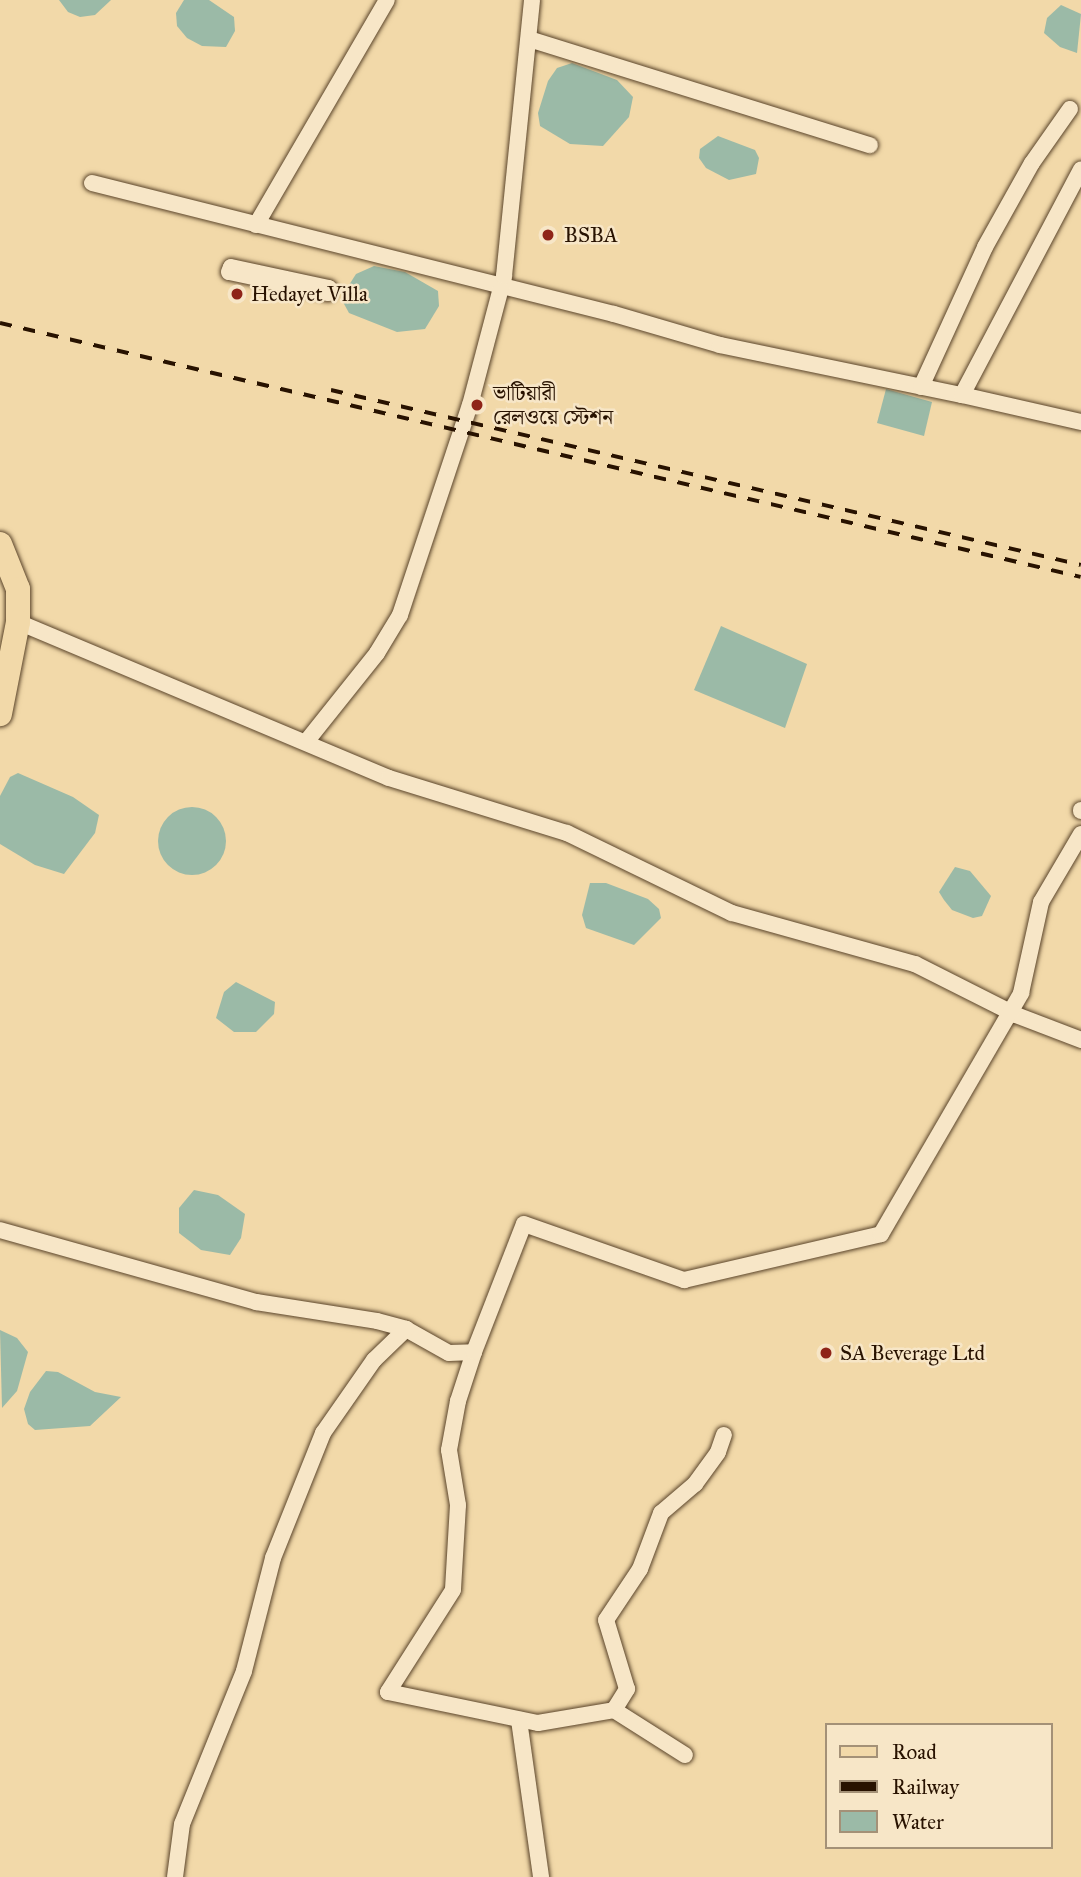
<!DOCTYPE html>
<html>
<head>
<meta charset="utf-8">
<style>
  body { margin:0 }
  #map { position:relative; width:1081px; height:1877px; overflow:hidden; background:#f2d9a9; font-family:"IM FELL Great Primer","Noto Serif Bengali",serif }
  div>[style] { position:absolute }
  .water>* { inset:0; background:#9bbaa7 }
  .round { border-radius:50% }
  .roads { filter:drop-shadow(0 0 2px #5a442a) drop-shadow(0 0 2px #5a442a) }
  .street>* { height:16px; margin:-8px; padding:0 8px; transform-origin:8px; border-radius:8px; background:#f7e6c7 }
  .primary>* { height:24px; margin:-12px; padding:0 12px; transform-origin:12px; border-radius:12px; background:#f2d9a9 }
  .rail>* { height:3.5px; margin-top:-1.75px; transform-origin:0; background:repeating-linear-gradient(90deg,#281200 0 12px,transparent 0 24px) }
  .dots>* { width:19px; height:19px; translate:-50% -50%; box-sizing:border-box; border:4px solid #f7e6c7; border-radius:50% }
  span { translate:-50% -50%; white-space:nowrap; text-align:center; line-height:1.15; -webkit-text-stroke:5px #f7e6c7; paint-order:stroke }
  .poi-label { font-size:21px; color:#281200 }
  .left { translate:0 -50%; text-align:left }
  .legend { position:absolute; left:825px; top:1723px; width:228px; height:126px; box-sizing:border-box; background:#f7e6c7; border:2px solid #a49177; margin:0; padding:9px 12px; list-style:none; font-size:21px; color:#281200 }
  .legend li { display:flex; align-items:center; gap:14px; height:35px }
  .legend b { width:35px; border:2px solid #a49177 }
</style>
</head>
<body>
<div id="map">
  <div class="water">
    <div style="clip-path:polygon(59px 0,111px 0,95px 15px,80px 17px,68px 12px)"></div>
    <div style="clip-path:polygon(184px 0,209px 0,234px 17px,235px 31px,226px 47px,202px 46px,187px 38px,177px 26px,176px 13px)"></div>
    <div style="clip-path:polygon(1061px 5px,1081px 14px,1077px 53px,1060px 47px,1044px 33px,1047px 18px)"></div>
    <div style="clip-path:polygon(572px 63px,617px 80px,633px 97px,629px 117px,603px 146px,570px 144px,540px 126px,538px 113px,548px 81px,557px 68px)"></div>
    <div style="clip-path:polygon(718px 136px,755px 150px,759px 158px,756px 174px,729px 180px,706px 168px,699px 158px,700px 149px)"></div>
    <div style="clip-path:polygon(374px 266px,405px 272px,438px 291px,439px 306px,425px 329px,397px 332px,349px 313px,343px 302px,349px 285px,356px 274px)"></div>
    <div style="clip-path:polygon(886px 389px,932px 402px,924px 436px,877px 423px)"></div>
    <div style="clip-path:polygon(721px 626px,807px 664px,785px 728px,694px 690px)"></div>
    <div style="clip-path:polygon(18px 773px,73px 797px,99px 815px,95px 833px,64px 874px,35px 865px,0 844px,0 796px,10px 777px)"></div>
    <div class="round" style="left:158px;top:807px;width:68px;height:68px"></div>
    <div style="clip-path:polygon(955px 867px,970px 871px,991px 896px,982px 916px,973px 918px,952px 910px,944px 900px,939px 892px)"></div>
    <div style="clip-path:polygon(590px 883px,606px 883px,648px 899px,659px 909px,661px 918px,634px 945px,586px 928px,582px 915px)"></div>
    <div style="clip-path:polygon(236px 982px,275px 1002px,274px 1014px,256px 1032px,234px 1032px,216px 1018px,224px 992px)"></div>
    <div style="clip-path:polygon(194px 1190px,218px 1195px,245px 1214px,241px 1238px,230px 1255px,201px 1250px,179px 1233px,179px 1208px)"></div>
    <div style="clip-path:polygon(0 1330px,17px 1338px,28px 1352px,17px 1391px,2px 1408px)"></div>
    <div style="clip-path:polygon(46px 1371px,58px 1372px,95px 1392px,121px 1397px,90px 1426px,35px 1430px,28px 1424px,24px 1409px,30px 1392px)"></div>
  </div>
  <div class="roads">
    <div class="street">
      <div style="left:529px;top:39px;width:357px;rotate:17.3deg"></div>
      <div style="left:92px;top:183px;width:538px;rotate:14.09deg"></div>
      <div style="left:614px;top:314px;width:110px;rotate:16.3deg"></div>
      <div style="left:720px;top:345px;width:247px;rotate:11.7deg"></div>
      <div style="left:962px;top:395px;width:255px;rotate:-62.2deg"></div>
      <div style="left:256px;top:225px;width:260px;rotate:-59.8deg"></div>
      <div style="left:231px;top:267px;width:100px;rotate:12.1deg"></div>
      <div style="left:329px;top:288px;width:5px;rotate:101deg"></div>
      <div style="left:328px;top:293px;width:101px;rotate:-168deg"></div>
      <div style="left:229px;top:272px;width:5px;rotate:-68deg"></div>
      <div style="left:921px;top:387px;width:154px;rotate:-65.4deg"></div>
      <div style="left:985px;top:247px;width:96px;rotate:-60.8deg"></div>
      <div style="left:1032px;top:163px;width:66px;rotate:-54.9deg"></div>
      <div style="left:962px;top:395px;width:122px;rotate:12.8deg"></div>
      <div style="left:18px;top:622px;width:402px;rotate:22.8deg"></div>
      <div style="left:389px;top:778px;width:186px;rotate:17.2deg"></div>
      <div style="left:567px;top:833px;width:183px;rotate:25.9deg"></div>
      <div style="left:732px;top:913px;width:190px;rotate:15.6deg"></div>
      <div style="left:915px;top:964px;width:113px;rotate:26.8deg"></div>
      <div style="left:1016px;top:1015px;width:70px;rotate:21deg"></div>
      <div style="left:306px;top:742px;width:114px;rotate:-51.4deg"></div>
      <div style="left:377px;top:653px;width:44px;rotate:-58.8deg"></div>
      <div style="left:400px;top:615px;width:221px;rotate:-71.6deg"></div>
      <div style="left:470px;top:405px;width:133px;rotate:-75.2deg"></div>
      <div style="left:504px;top:276px;width:277px;rotate:-84.2deg"></div>
      <div style="left:1081px;top:810px;width:1px;rotate:90deg"></div>
      <div style="left:0;top:1230px;width:266px;rotate:15.7deg"></div>
      <div style="left:256px;top:1302px;width:122px;rotate:8.9deg"></div>
      <div style="left:377px;top:1321px;width:30px;rotate:15deg"></div>
      <div style="left:406px;top:1329px;width:49px;rotate:29.2deg"></div>
      <div style="left:449px;top:1353px;width:25px;rotate:-2deg"></div>
      <div style="left:474px;top:1352px;width:52px;rotate:108.1deg"></div>
      <div style="left:458px;top:1401px;width:50px;rotate:100.4deg"></div>
      <div style="left:449px;top:1450px;width:56px;rotate:80.7deg"></div>
      <div style="left:458px;top:1505px;width:85px;rotate:93.4deg"></div>
      <div style="left:453px;top:1590px;width:121px;rotate:122.5deg"></div>
      <div style="left:388px;top:1692px;width:153px;rotate:11.7deg"></div>
      <div style="left:538px;top:1723px;width:77px;rotate:-9.7deg"></div>
      <div style="left:614px;top:1710px;width:84px;rotate:32.4deg"></div>
      <div style="left:474px;top:1352px;width:137px;rotate:-68.7deg"></div>
      <div style="left:524px;top:1224px;width:170px;rotate:19.3deg"></div>
      <div style="left:684px;top:1280px;width:202px;rotate:-13.1deg"></div>
      <div style="left:881px;top:1234px;width:279px;rotate:-59.8deg"></div>
      <div style="left:1021px;top:993px;width:93px;rotate:-77.6deg"></div>
      <div style="left:1041px;top:902px;width:79px;rotate:-59.5deg"></div>
      <div style="left:614px;top:1710px;width:25px;rotate:-58deg"></div>
      <div style="left:627px;top:1689px;width:72px;rotate:-106.9deg"></div>
      <div style="left:606px;top:1620px;width:61px;rotate:-56.3deg"></div>
      <div style="left:640px;top:1569px;width:60px;rotate:-69.4deg"></div>
      <div style="left:661px;top:1513px;width:45px;rotate:-40.5deg"></div>
      <div style="left:695px;top:1484px;width:39px;rotate:-54deg"></div>
      <div style="left:718px;top:1452px;width:18px;rotate:-71deg"></div>
      <div style="left:519px;top:1720px;width:159px;rotate:82deg"></div>
      <div style="left:175px;top:1877px;width:53px;rotate:-82.5deg"></div>
      <div style="left:182px;top:1824px;width:165px;rotate:-67.9deg"></div>
      <div style="left:244px;top:1671px;width:117px;rotate:-75.6deg"></div>
      <div style="left:273px;top:1558px;width:135px;rotate:-68.2deg"></div>
      <div style="left:323px;top:1433px;width:89px;rotate:-55.1deg"></div>
      <div style="left:374px;top:1360px;width:45px;rotate:-44.1deg"></div>
    </div>
    <div class="primary">
      <div style="left:0;top:544px;width:48px;rotate:68.2deg"></div>
      <div style="left:18px;top:589px;width:33px;rotate:90deg"></div>
      <div style="left:18px;top:622px;width:94px;rotate:101.1deg"></div>
    </div>
  </div>
  <div class="rail">
    <div style="left:0;top:323px;width:1110px;rotate:13.22deg"></div>
    <div style="left:331px;top:390px;width:770px;rotate:13.13deg"></div>
  </div>
  <div class="dots">
    <div style="left:548px;top:235px;background:#8f2418"></div>
    <div style="left:237px;top:294px;background:#8f2418"></div>
    <div style="left:477px;top:405px;background:#8f2418"></div>
    <div style="left:826px;top:1353px;background:#8f2418"></div>
  </div>
  <div class="poi-label">
    <span class="left" style="left:564px;top:235px">BSBA</span>
    <span class="left" style="left:251px;top:294px">Hedayet Villa</span>
    <span class="left" style="left:493px;top:405px">ভাটিয়ারী<br>রেলওয়ে স্টেশন</span>
    <span class="left" style="left:840px;top:1353px">SA Beverage Ltd</span>
  </div>
  <ul class="legend">
  <li><b style="height:9px;background:#f2d9a9"></b>Road</li>
  <li><b style="height:9px;background:#281200"></b>Railway</li>
  <li><b style="height:19px;background:#9bbaa7"></b>Water</li>
  </ul>
</div>
</body>
</html>
